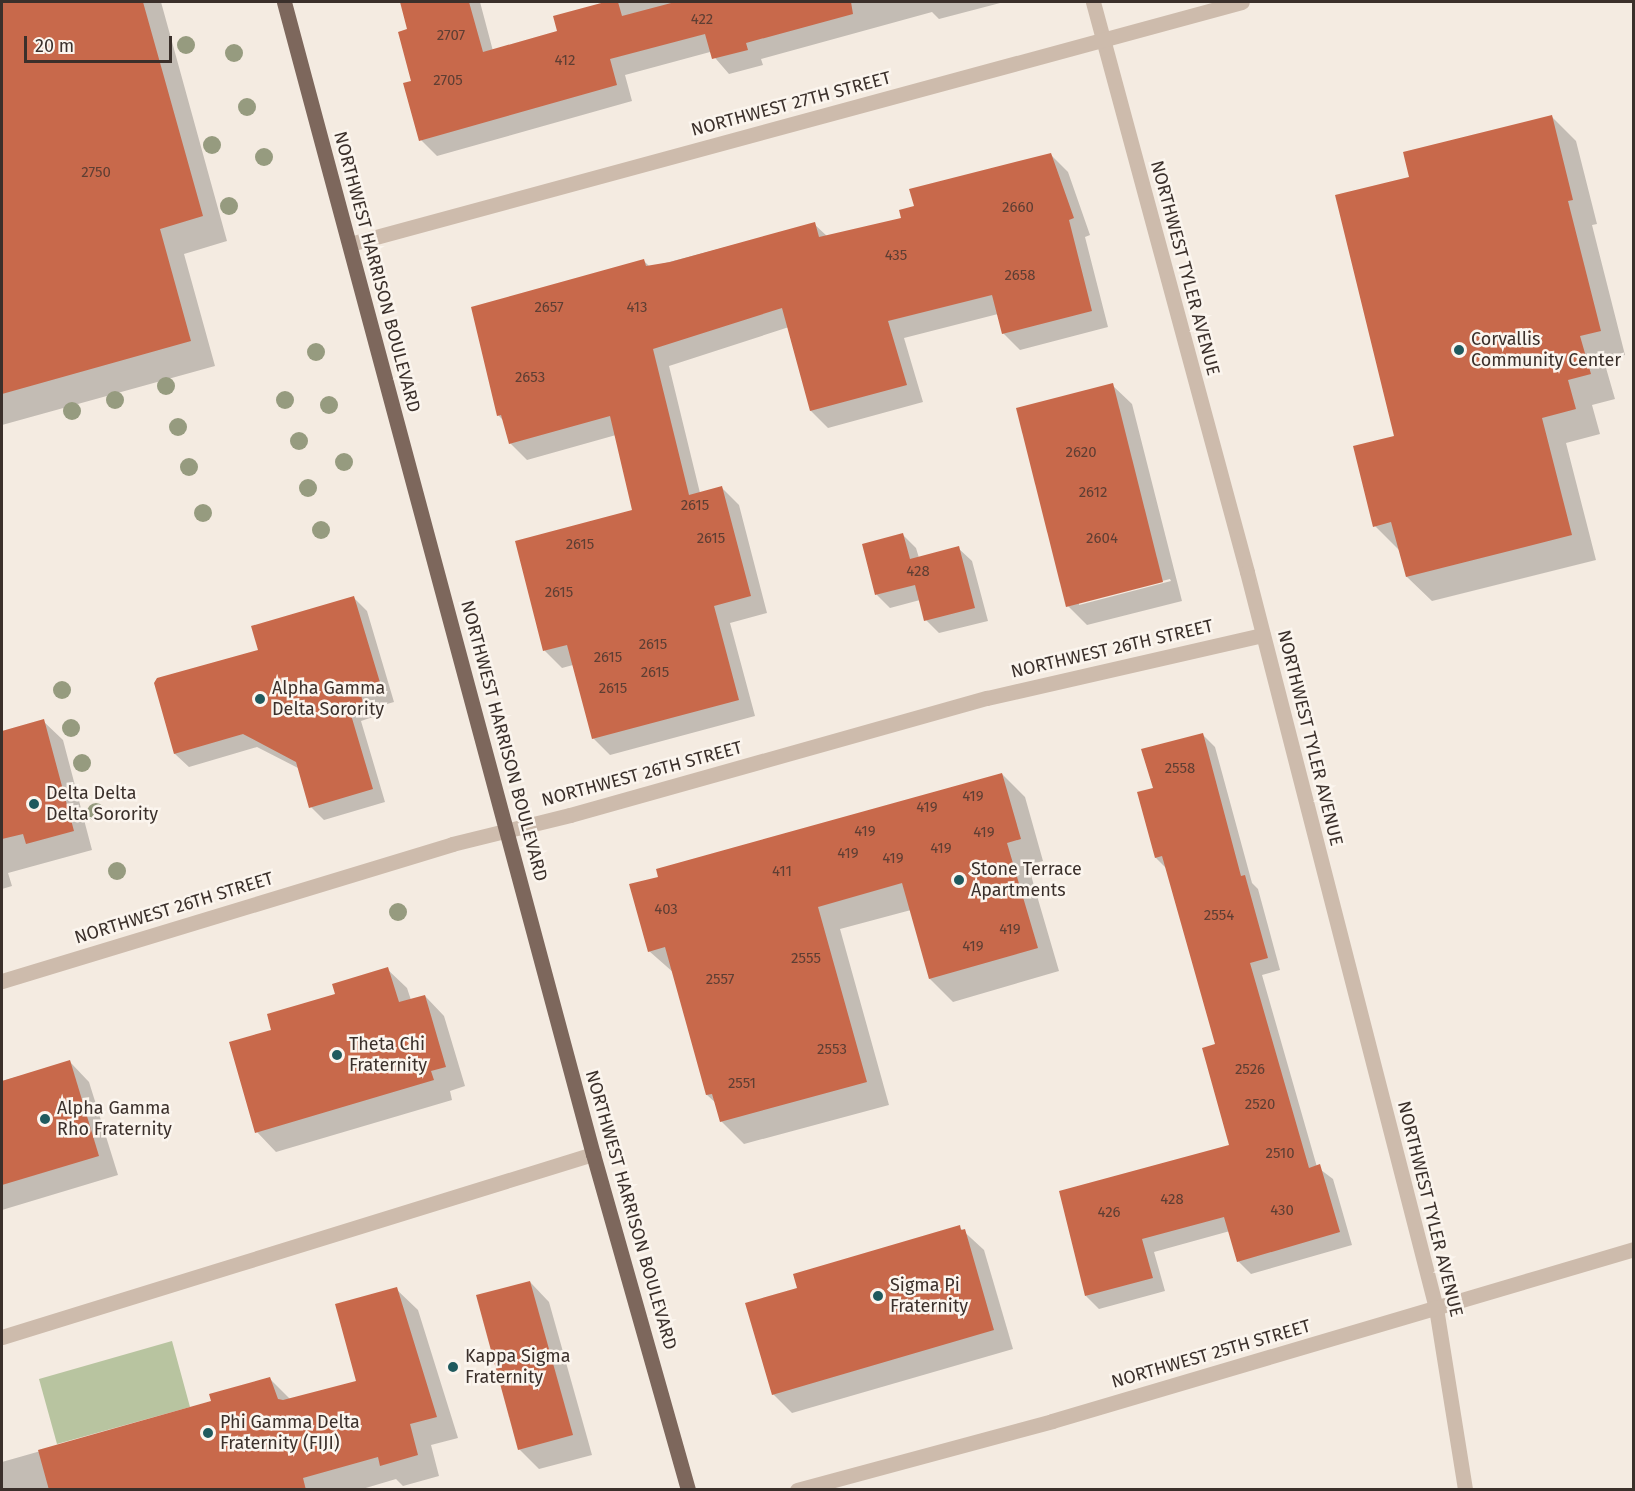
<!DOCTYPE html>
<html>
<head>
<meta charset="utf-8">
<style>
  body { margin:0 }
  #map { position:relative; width:1635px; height:1491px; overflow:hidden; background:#f4ebe1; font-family:"Fira Sans",sans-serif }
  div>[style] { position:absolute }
  .green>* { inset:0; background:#b8c4a0 }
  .shadow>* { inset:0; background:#0003 }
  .building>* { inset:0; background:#c8694b }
  .minor>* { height:15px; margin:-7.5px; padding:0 7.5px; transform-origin:7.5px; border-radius:7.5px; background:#cdbbac }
  .major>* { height:15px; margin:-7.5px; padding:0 7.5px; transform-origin:7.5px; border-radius:7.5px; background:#7d675c }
  .trees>* { width:18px; height:18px; margin:-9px; border-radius:50%; background:#969b7f }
  .dots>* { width:16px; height:16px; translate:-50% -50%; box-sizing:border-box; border:3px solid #fbf5ee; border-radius:50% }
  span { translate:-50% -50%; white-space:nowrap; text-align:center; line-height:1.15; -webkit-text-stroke:5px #fbf5ee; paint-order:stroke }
  .number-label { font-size:15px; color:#5e3e33 }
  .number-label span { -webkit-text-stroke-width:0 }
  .street-label { font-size:18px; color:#3b302b }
  .poi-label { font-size:18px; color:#3b302b }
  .left { translate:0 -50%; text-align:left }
  .frame { position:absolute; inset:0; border:3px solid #3b302b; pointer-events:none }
  .scale { position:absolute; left:24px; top:36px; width:148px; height:27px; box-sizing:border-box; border:3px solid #3b302b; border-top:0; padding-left:8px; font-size:18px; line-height:21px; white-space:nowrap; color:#3b302b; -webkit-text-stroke:4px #fbf5ee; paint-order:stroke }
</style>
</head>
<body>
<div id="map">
  <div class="green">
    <div style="clip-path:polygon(172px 1341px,190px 1407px,57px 1444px,39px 1379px)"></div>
  </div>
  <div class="shadow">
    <div style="clip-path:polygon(2px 2px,161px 2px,227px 241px,184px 254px,215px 366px,2px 425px)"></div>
    <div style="clip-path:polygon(402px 2px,480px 2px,493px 51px,559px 32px,554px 17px,610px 2px,1004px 2px,939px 19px,932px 12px,761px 59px,763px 65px,729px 74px,710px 52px,625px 75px,632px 101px,437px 156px,421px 140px,409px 30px)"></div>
    <div style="clip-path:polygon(1551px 116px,1576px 141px,1597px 224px,1592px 225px,1625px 355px,1604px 361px,1615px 399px,1592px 405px,1600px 434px,1566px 443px,1596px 560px,1432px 601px,1407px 577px,1400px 551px,1375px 526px,1396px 437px,1411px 178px)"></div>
    <div style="clip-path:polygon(1051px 155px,1068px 172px,1090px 235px,1085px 237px,1108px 327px,1020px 350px,1003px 333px,998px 314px,904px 338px,923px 402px,828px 428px,811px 411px,789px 327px,669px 366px,700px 493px,722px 488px,739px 505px,767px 613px,730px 623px,755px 716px,610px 755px,593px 738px,573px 665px,562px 668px,545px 651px,516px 542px,634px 511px,616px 435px,527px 460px,510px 443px,505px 422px,498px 415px,644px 261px,650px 267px,814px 224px,828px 237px,903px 219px)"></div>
    <div style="clip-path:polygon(evenodd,1112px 385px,1132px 404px,1182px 601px,1087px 625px,1068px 606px,1112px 385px,1170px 579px,1171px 581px,1079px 605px,1079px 602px,1170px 579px)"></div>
    <div style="clip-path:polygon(903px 535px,916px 548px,919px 558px,958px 548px,972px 561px,988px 621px,939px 633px,926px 620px,920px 600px,890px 608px,877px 595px,864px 545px)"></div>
    <div style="clip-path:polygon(354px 598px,367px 611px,394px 702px,373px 708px,376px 716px,361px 721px,385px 802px,324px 820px,311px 807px,300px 769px,257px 747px,189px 767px,175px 754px,155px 683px,259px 651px)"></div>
    <div style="clip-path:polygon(43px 721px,63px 740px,92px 850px,8px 873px,12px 886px,2px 889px,2px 732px)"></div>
    <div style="clip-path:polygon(1202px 734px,1215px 747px,1252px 883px,1258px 889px,1280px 970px,1262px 975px,1317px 1167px,1333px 1179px,1352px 1245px,1251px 1274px,1238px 1261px,1230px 1231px,1154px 1252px,1165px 1291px,1099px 1309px,1086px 1296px,1231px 1146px,1216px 1045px,1168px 870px,1156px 858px,1155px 789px)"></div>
    <div style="clip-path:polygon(1002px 774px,1025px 797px,1043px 861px,1028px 865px,1059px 971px,953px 1002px,930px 979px,911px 910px,840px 929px,889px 1105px,744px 1144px,721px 1121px,717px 1104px,707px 1095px,674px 973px,649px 951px)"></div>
    <div style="clip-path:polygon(387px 969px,407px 988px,411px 1000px,425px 996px,444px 1016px,465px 1086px,450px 1091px,452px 1100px,276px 1152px,257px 1132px,273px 1031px)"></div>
    <div style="clip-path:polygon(70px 1062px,89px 1082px,118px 1175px,2px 1210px,2px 1081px)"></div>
    <div style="clip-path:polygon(959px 1227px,984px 1250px,1013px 1349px,792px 1413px,773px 1394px,799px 1289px)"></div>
    <div style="clip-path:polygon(530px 1282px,549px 1302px,592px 1455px,539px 1469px,519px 1449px)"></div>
    <div style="clip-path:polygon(396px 1289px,418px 1310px,458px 1438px,431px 1445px,439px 1476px,403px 1486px,396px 1479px,359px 1490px,2px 1490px,2px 1462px,213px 1402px,270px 1379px,291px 1400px,358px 1382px)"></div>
  </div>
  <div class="building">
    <div style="clip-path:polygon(2px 2px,143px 2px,203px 216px,160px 229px,191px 341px,2px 394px)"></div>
    <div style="clip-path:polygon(400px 2px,469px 2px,483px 52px,557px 31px,553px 16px,605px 2px,618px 2px,622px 16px,675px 2px,851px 2px,853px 14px,746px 43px,748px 50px,712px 59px,705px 34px,610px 59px,617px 85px,419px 141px,403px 83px,411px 81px,398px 32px,407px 29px)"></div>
    <div style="clip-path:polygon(1552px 115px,1573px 200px,1568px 201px,1601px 331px,1580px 336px,1591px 374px,1568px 380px,1576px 409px,1542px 418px,1572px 535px,1406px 577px,1391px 522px,1373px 527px,1353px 446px,1394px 436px,1335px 195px,1409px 177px,1403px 152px)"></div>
    <div style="clip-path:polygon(1051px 153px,1074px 218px,1069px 220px,1092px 311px,1002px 334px,992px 295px,888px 321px,907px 385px,810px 411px,782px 308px,653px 349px,689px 495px,722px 486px,751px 596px,714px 606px,739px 700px,592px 739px,567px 645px,543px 651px,515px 541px,632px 510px,610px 416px,509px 444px,501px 415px,497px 416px,471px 307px,644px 259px,646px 266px,670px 262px,815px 222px,819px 237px,901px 218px,899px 210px,914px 206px,909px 189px)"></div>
    <div style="clip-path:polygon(1113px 383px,1163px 582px,1066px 607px,1016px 408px)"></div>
    <div style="clip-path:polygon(903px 533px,910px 559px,959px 546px,975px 608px,924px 621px,915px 585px,875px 595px,862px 544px)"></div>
    <div style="clip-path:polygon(354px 596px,382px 689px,361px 695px,363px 703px,349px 708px,373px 789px,309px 808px,296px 762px,243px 734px,174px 754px,154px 683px,157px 678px,258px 650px,251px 626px)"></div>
    <div style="clip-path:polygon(44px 719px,74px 831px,26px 844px,23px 834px,2px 839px,2px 731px)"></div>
    <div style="clip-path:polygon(1203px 733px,1241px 876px,1245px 875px,1268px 958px,1250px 963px,1309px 1168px,1320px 1164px,1340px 1232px,1237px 1262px,1224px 1217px,1142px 1239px,1153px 1278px,1085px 1296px,1059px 1191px,1229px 1145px,1202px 1048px,1215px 1044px,1162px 856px,1155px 858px,1137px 792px,1153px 788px,1141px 749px)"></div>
    <div style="clip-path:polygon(1002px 773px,1021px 839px,1007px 843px,1038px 948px,929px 979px,902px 883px,818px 907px,867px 1082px,720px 1122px,712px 1094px,706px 1095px,665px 947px,648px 952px,629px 884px,658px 877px,656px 869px)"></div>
    <div style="clip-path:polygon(388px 967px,399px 1002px,425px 995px,446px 1067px,431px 1071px,434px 1080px,255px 1133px,229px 1042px,271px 1030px,267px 1014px,335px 994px,332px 984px)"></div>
    <div style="clip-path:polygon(70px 1060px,99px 1156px,2px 1185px,2px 1081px)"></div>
    <div style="clip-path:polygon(960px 1225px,961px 1230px,965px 1229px,994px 1330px,772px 1395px,745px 1303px,797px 1288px,793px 1274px)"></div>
    <div style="clip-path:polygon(530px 1281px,573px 1435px,518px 1450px,476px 1295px)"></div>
    <div style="clip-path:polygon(397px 1287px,437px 1417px,410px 1424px,418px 1455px,380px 1466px,378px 1457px,303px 1478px,306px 1490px,49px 1490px,38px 1450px,211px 1401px,209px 1394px,270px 1377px,278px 1399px,283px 1400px,356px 1381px,335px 1304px)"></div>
  </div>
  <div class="minor">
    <div style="left:1093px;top:2px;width:590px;rotate:74.88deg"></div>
    <div style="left:1247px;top:572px;width:760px;rotate:75.6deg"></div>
    <div style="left:1436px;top:1308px;width:184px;rotate:80.9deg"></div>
    <div style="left:350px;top:244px;width:924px;rotate:-15.18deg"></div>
    <div style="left:2px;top:981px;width:470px;rotate:-16.9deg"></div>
    <div style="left:452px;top:844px;width:122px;rotate:-13.8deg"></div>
    <div style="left:570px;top:815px;width:433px;rotate:-15.7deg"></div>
    <div style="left:987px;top:698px;width:283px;rotate:-12.9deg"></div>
    <div style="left:2px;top:1337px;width:619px;rotate:-17.2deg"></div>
    <div style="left:797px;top:1490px;width:264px;rotate:-15.1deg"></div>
    <div style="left:1052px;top:1421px;width:607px;rotate:-16.46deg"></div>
  </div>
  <div class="major">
    <div style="left:284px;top:2px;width:1193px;rotate:74.99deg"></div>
    <div style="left:593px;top:1154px;width:349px;rotate:74.2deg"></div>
  </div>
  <div class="trees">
    <div style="left:186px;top:45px"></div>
    <div style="left:234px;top:53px"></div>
    <div style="left:247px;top:107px"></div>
    <div style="left:212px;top:145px"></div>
    <div style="left:264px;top:157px"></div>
    <div style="left:229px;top:206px"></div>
    <div style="left:316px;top:352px"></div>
    <div style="left:166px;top:386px"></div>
    <div style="left:115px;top:400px"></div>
    <div style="left:285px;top:400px"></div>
    <div style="left:329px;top:405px"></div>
    <div style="left:72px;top:411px"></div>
    <div style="left:178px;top:427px"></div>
    <div style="left:299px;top:441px"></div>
    <div style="left:344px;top:462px"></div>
    <div style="left:189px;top:467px"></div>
    <div style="left:308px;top:488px"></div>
    <div style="left:203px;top:513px"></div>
    <div style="left:321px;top:530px"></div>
    <div style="left:62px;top:690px"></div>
    <div style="left:71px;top:728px"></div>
    <div style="left:82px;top:763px"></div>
    <div style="left:96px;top:812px"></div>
    <div style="left:117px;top:871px"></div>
    <div style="left:398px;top:912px"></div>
  </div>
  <div class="dots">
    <div style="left:1459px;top:350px;background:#1f5a5e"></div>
    <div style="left:260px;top:699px;background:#1f5a5e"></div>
    <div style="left:34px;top:804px;background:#1f5a5e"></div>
    <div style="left:959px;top:880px;background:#1f5a5e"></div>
    <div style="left:337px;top:1055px;background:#1f5a5e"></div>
    <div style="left:45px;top:1119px;background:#1f5a5e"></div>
    <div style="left:878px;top:1296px;background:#1f5a5e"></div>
    <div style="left:453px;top:1367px;background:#1f5a5e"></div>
    <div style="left:208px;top:1433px;background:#1f5a5e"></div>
  </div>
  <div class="number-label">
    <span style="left:702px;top:20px">422</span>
    <span style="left:451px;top:36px">2707</span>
    <span style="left:565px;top:61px">412</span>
    <span style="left:448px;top:81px">2705</span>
    <span style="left:96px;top:173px">2750</span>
    <span style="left:1018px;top:208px">2660</span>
    <span style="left:896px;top:256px">435</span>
    <span style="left:1020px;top:276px">2658</span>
    <span style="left:549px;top:308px">2657</span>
    <span style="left:637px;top:308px">413</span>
    <span style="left:530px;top:378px">2653</span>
    <span style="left:1081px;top:453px">2620</span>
    <span style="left:1093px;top:493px">2612</span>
    <span style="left:695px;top:506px">2615</span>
    <span style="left:711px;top:539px">2615</span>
    <span style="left:1102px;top:539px">2604</span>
    <span style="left:580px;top:545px">2615</span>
    <span style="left:918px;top:572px">428</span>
    <span style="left:559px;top:593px">2615</span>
    <span style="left:653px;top:645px">2615</span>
    <span style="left:608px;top:658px">2615</span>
    <span style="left:655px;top:673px">2615</span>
    <span style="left:613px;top:689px">2615</span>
    <span style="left:1180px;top:769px">2558</span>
    <span style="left:973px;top:797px">419</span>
    <span style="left:927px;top:808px">419</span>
    <span style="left:865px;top:832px">419</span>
    <span style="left:984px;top:833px">419</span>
    <span style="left:941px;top:849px">419</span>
    <span style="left:848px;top:854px">419</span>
    <span style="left:893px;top:859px">419</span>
    <span style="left:782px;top:872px">411</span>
    <span style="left:666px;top:910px">403</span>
    <span style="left:1219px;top:916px">2554</span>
    <span style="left:1010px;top:930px">419</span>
    <span style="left:973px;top:947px">419</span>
    <span style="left:806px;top:959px">2555</span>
    <span style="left:720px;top:980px">2557</span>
    <span style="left:832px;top:1050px">2553</span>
    <span style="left:1250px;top:1070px">2526</span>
    <span style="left:742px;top:1084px">2551</span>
    <span style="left:1260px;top:1105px">2520</span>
    <span style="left:1280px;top:1154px">2510</span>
    <span style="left:1172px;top:1200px">428</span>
    <span style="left:1282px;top:1211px">430</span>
    <span style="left:1109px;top:1213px">426</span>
  </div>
  <div class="street-label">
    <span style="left:791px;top:104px;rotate:-15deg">NORTHWEST 27TH STREET</span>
    <span style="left:1185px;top:268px;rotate:75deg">NORTHWEST TYLER AVENUE</span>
    <span style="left:377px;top:272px;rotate:75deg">NORTHWEST HARRISON BOULEVARD</span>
    <span style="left:1112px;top:649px;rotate:-13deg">NORTHWEST 26TH STREET</span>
    <span style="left:1310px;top:738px;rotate:76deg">NORTHWEST TYLER AVENUE</span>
    <span style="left:504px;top:741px;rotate:75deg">NORTHWEST HARRISON BOULEVARD</span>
    <span style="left:642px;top:774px;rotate:-15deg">NORTHWEST 26TH STREET</span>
    <span style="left:174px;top:908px;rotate:-17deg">NORTHWEST 26TH STREET</span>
    <span style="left:1430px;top:1209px;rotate:76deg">NORTHWEST TYLER AVENUE</span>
    <span style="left:631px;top:1210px;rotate:74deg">NORTHWEST HARRISON BOULEVARD</span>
    <span style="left:1211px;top:1354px;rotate:-16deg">NORTHWEST 25TH STREET</span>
  </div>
  <div class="poi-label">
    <span class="left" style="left:1471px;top:350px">Corvallis<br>Community Center</span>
    <span class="left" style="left:272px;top:699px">Alpha Gamma<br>Delta Sorority</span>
    <span class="left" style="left:46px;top:804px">Delta Delta<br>Delta Sorority</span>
    <span class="left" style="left:971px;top:880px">Stone Terrace<br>Apartments</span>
    <span class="left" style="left:349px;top:1055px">Theta Chi<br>Fraternity</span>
    <span class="left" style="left:57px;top:1119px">Alpha Gamma<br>Rho Fraternity</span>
    <span class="left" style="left:890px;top:1296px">Sigma Pi<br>Fraternity</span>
    <span class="left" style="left:465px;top:1367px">Kappa Sigma<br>Fraternity</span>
    <span class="left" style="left:220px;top:1433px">Phi Gamma Delta<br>Fraternity (FIJI)</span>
  </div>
  <div class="frame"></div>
  <div class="scale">20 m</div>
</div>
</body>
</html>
